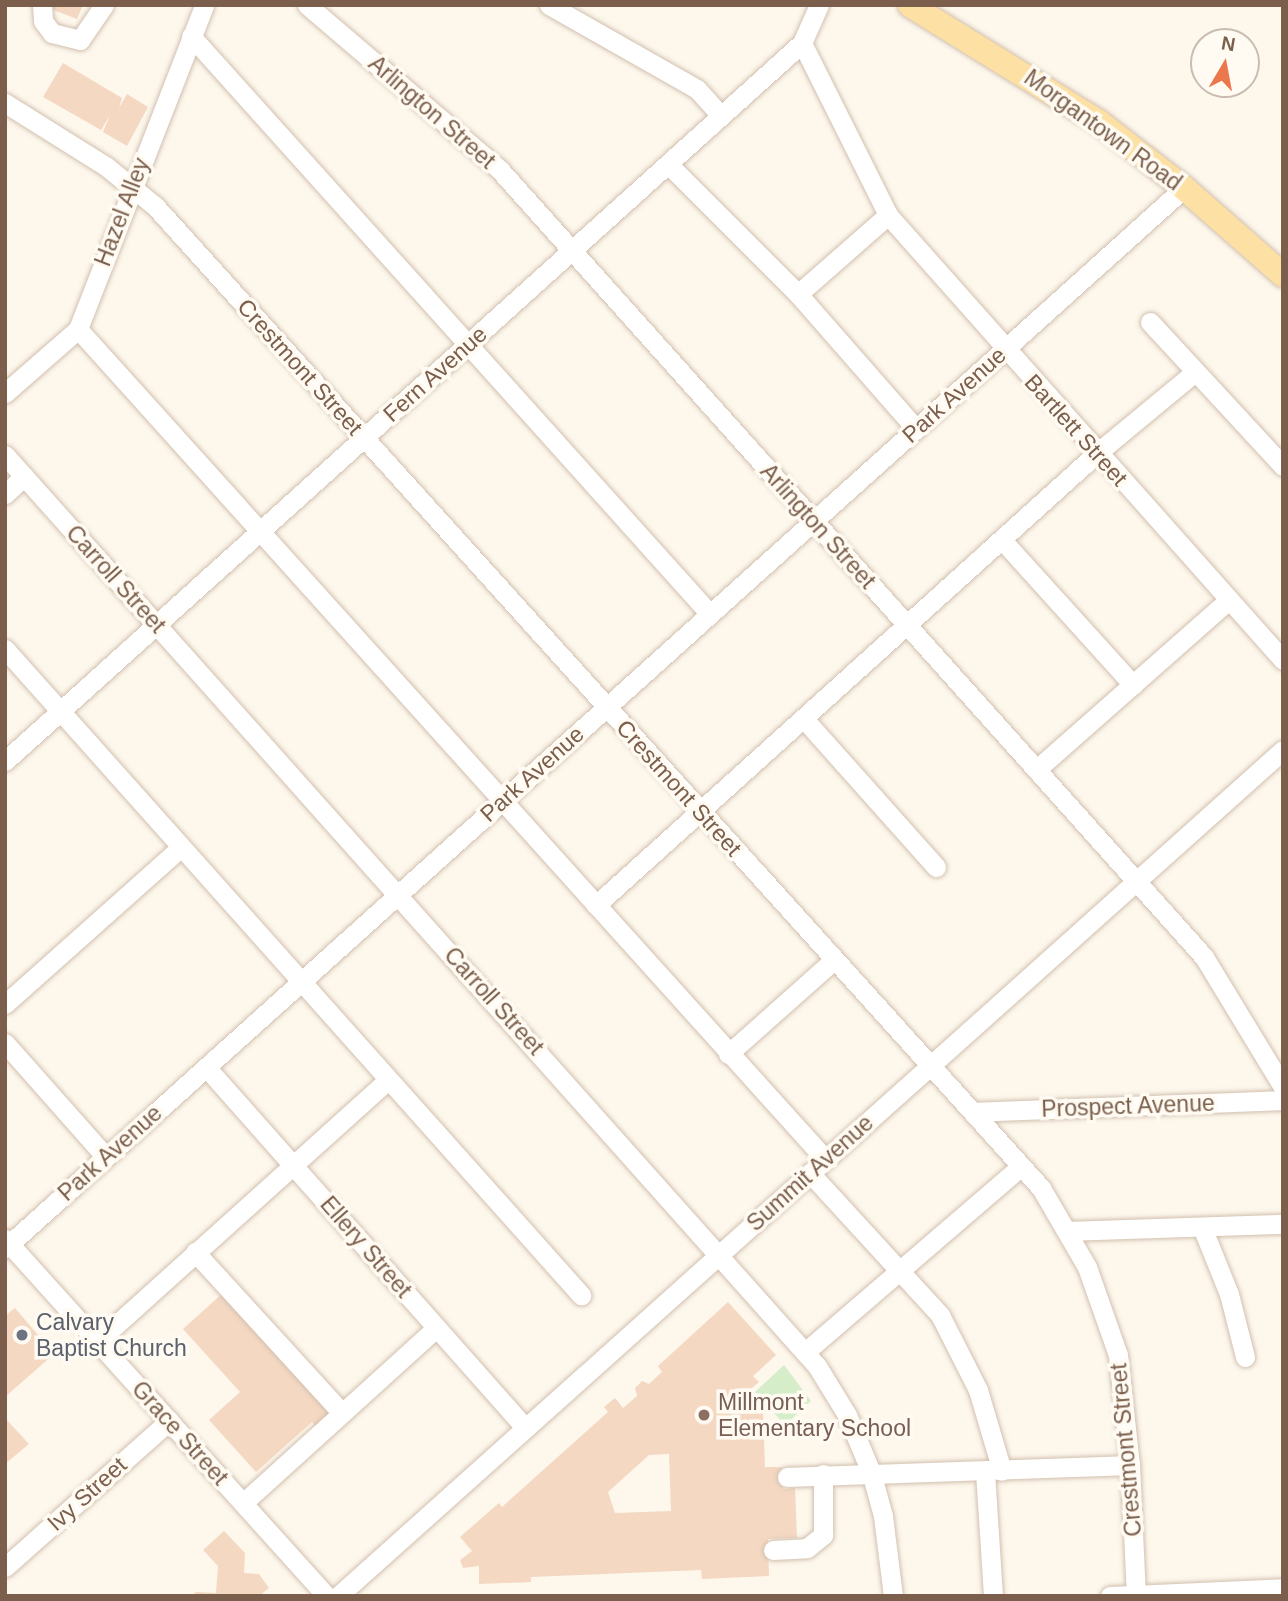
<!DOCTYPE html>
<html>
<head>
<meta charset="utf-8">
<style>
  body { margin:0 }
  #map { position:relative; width:1288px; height:1601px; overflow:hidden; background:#fdf7ec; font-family:Helvetica,sans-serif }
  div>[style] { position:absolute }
  .green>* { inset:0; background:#d5edc8 }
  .building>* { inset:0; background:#f4d8c2 }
  .roads { filter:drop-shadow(0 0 2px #d2c0af) drop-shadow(0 0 2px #d2c0af) }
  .minor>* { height:19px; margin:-9.5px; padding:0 9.5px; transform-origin:9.5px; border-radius:9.5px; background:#fff }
  .major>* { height:24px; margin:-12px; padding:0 12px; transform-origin:12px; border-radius:12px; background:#fde0a3 }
  .dots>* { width:19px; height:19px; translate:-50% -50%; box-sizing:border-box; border:4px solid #fffbf3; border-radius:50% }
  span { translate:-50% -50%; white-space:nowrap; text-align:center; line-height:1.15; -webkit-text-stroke:7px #fffbf3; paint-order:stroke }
  .street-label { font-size:23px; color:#7b5f4c }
  .worship-label { font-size:23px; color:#5b616d }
  .left { translate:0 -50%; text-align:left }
  .education-label { font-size:23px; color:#785e54 }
  .frame { position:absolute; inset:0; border:7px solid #7b5f4c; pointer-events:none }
  .north { position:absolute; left:1190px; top:28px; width:70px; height:70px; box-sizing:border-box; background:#fffbf3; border:2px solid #cabdb0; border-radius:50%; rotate:10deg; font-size:19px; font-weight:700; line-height:28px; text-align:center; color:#7b5f4c }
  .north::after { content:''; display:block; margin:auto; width:24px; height:32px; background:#eb784d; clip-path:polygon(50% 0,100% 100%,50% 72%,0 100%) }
</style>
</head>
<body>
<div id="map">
  <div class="green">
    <div style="clip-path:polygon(784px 1365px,811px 1401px,785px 1425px,755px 1392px)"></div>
  </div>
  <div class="building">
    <div style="clip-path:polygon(53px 5px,83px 5px,77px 19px,51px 9px)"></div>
    <div style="clip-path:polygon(63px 63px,122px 98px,119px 108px,127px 94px,148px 107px,127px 146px,103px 132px,110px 115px,101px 130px,43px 97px)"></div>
    <div style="clip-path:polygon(224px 1292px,336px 1411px,317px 1428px,312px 1422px,256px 1472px,209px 1420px,240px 1392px,183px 1329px)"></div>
    <div style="clip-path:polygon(evenodd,728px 1302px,776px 1355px,753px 1376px,759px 1382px,747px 1392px,763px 1409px,765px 1467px,782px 1467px,783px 1489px,795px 1488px,797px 1538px,768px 1539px,769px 1576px,702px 1579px,701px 1570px,531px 1577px,531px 1582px,479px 1584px,479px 1566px,463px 1568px,460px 1560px,472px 1551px,460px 1537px,499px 1503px,502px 1507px,608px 1412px,604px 1407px,615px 1398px,623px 1408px,637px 1396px,635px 1388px,642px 1381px,649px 1384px,662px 1372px,658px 1366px,728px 1302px,669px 1454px,671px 1511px,615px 1513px,608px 1492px,649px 1455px,669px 1454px)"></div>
    <div style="clip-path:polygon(15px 1308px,54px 1354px,5px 1397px,5px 1316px)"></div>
    <div style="clip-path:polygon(5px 1418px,29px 1444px,5px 1464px)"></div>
    <div style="clip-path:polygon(224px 1531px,245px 1553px,244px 1573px,259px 1574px,269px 1588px,259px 1596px,192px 1596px,196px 1592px,216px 1593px,218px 1566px,203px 1550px)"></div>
  </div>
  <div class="roads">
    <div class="minor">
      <div style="left:42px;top:5px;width:16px;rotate:86deg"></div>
      <div style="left:43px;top:21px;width:15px;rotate:53deg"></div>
      <div style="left:52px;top:33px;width:29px;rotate:14deg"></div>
      <div style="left:80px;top:40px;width:42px;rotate:-55.6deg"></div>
      <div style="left:307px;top:5px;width:253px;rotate:40.5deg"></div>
      <div style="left:499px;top:169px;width:1057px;rotate:48.18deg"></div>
      <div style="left:1204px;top:957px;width:152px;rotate:58.7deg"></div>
      <div style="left:549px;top:5px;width:170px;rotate:29.6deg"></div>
      <div style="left:697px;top:89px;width:36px;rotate:48deg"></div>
      <div style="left:191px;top:36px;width:777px;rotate:48.08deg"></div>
      <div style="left:802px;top:43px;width:192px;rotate:63.4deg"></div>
      <div style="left:888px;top:215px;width:595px;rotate:48.41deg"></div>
      <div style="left:5px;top:103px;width:120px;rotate:32.1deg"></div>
      <div style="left:107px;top:167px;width:62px;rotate:39.1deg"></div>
      <div style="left:155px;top:206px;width:1323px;rotate:47.94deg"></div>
      <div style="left:1041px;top:1188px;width:91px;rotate:59.8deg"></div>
      <div style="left:1087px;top:1267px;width:93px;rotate:70.6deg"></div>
      <div style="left:1118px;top:1355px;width:111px;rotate:83.8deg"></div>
      <div style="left:1130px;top:1465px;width:131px;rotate:87.4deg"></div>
      <div style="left:668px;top:164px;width:184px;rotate:45deg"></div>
      <div style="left:798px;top:294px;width:179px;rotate:48.8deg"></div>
      <div style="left:798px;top:294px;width:120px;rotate:-41.3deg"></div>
      <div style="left:1150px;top:322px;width:196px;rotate:47.3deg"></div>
      <div style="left:78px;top:329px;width:1117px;rotate:48.01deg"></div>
      <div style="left:5px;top:393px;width:97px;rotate:-41.2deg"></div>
      <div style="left:78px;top:329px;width:348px;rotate:-68.7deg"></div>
      <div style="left:5px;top:455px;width:1220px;rotate:48.29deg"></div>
      <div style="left:817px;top:1366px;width:57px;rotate:58.5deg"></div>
      <div style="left:847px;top:1415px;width:62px;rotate:67.2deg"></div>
      <div style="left:871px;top:1472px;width:46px;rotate:74.7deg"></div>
      <div style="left:883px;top:1516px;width:81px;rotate:82.9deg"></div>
      <div style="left:5px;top:494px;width:26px;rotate:-43deg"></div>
      <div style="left:1003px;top:541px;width:194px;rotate:47.9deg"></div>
      <div style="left:5px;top:649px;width:866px;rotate:48.28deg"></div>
      <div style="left:805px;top:720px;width:197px;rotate:48.3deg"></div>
      <div style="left:5px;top:761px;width:1073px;rotate:-42.02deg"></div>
      <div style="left:802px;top:43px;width:42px;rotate:-65.9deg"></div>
      <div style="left:1037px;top:769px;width:256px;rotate:-41.4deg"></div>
      <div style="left:596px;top:905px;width:675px;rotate:-42.06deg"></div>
      <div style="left:1097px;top:453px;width:127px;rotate:-39.6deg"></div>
      <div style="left:5px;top:1004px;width:236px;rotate:-41.7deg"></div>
      <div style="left:5px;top:1043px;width:152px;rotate:48.5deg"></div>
      <div style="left:728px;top:1054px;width:142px;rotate:-41.6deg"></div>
      <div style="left:206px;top:1067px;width:482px;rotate:48.5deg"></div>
      <div style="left:973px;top:1112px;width:310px;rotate:-2.2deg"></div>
      <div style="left:810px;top:1173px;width:193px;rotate:47.5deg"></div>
      <div style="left:940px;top:1315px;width:84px;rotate:63.1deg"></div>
      <div style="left:978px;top:1390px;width:84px;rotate:73.5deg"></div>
      <div style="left:1202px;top:1227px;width:72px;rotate:68.1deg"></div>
      <div style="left:1229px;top:1294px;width:65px;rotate:75.7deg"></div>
      <div style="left:1067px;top:1231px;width:216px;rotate:-1.9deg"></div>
      <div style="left:5px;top:1239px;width:481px;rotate:48deg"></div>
      <div style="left:5px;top:1248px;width:1585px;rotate:-41.96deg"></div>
      <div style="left:195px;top:1252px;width:218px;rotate:47.6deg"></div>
      <div style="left:98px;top:1341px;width:390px;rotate:-42deg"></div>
      <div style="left:805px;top:1352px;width:285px;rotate:-40.7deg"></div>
      <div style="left:985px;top:1472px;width:124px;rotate:86.3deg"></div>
      <div style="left:787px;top:1477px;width:343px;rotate:-2deg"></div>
      <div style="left:243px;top:1503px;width:261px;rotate:-42.2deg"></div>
      <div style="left:773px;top:1550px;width:34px;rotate:-3deg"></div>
      <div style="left:807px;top:1548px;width:21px;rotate:-39deg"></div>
      <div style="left:823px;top:1535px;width:61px;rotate:-90deg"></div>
      <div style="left:5px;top:1567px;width:220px;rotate:-41.7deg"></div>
      <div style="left:338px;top:1596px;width:1268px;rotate:-41.84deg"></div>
      <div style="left:1110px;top:1596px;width:173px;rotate:-2.6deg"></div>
    </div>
    <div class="major">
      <div style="left:910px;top:5px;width:222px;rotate:31.8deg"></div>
      <div style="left:1099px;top:122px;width:108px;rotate:37.8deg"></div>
      <div style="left:1184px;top:188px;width:132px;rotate:41.3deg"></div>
    </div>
  </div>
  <div class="dots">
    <div style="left:22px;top:1335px;background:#6b7280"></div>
    <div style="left:704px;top:1415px;background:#8d6e63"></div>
  </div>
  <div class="street-label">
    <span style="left:432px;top:112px;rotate:41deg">Arlington Street</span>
    <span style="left:1103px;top:130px;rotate:36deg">Morgantown Road</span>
    <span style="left:122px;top:212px;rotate:-69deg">Hazel Alley</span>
    <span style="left:300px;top:367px;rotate:48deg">Crestmont Street</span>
    <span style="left:435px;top:374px;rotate:-42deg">Fern Avenue</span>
    <span style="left:954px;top:395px;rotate:-42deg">Park Avenue</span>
    <span style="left:1076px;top:430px;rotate:48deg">Bartlett Street</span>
    <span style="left:818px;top:526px;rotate:48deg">Arlington Street</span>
    <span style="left:116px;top:579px;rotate:48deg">Carroll Street</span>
    <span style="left:532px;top:774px;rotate:-42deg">Park Avenue</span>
    <span style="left:679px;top:788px;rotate:48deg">Crestmont Street</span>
    <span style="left:494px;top:1001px;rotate:48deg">Carroll Street</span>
    <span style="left:1128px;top:1106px;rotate:-2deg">Prospect Avenue</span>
    <span style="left:110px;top:1153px;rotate:-42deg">Park Avenue</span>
    <span style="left:810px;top:1173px;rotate:-42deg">Summit Avenue</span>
    <span style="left:366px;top:1247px;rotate:49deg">Ellery Street</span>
    <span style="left:180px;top:1433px;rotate:48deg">Grace Street</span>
    <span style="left:1126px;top:1450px;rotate:-95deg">Crestmont Street</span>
    <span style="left:87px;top:1494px;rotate:-42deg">Ivy Street</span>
  </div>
  <div class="worship-label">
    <span class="left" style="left:36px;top:1335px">Calvary<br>Baptist Church</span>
  </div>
  <div class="education-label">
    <span class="left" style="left:718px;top:1415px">Millmont<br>Elementary School</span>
  </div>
  <div class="frame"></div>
  <div class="north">N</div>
</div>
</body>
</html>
